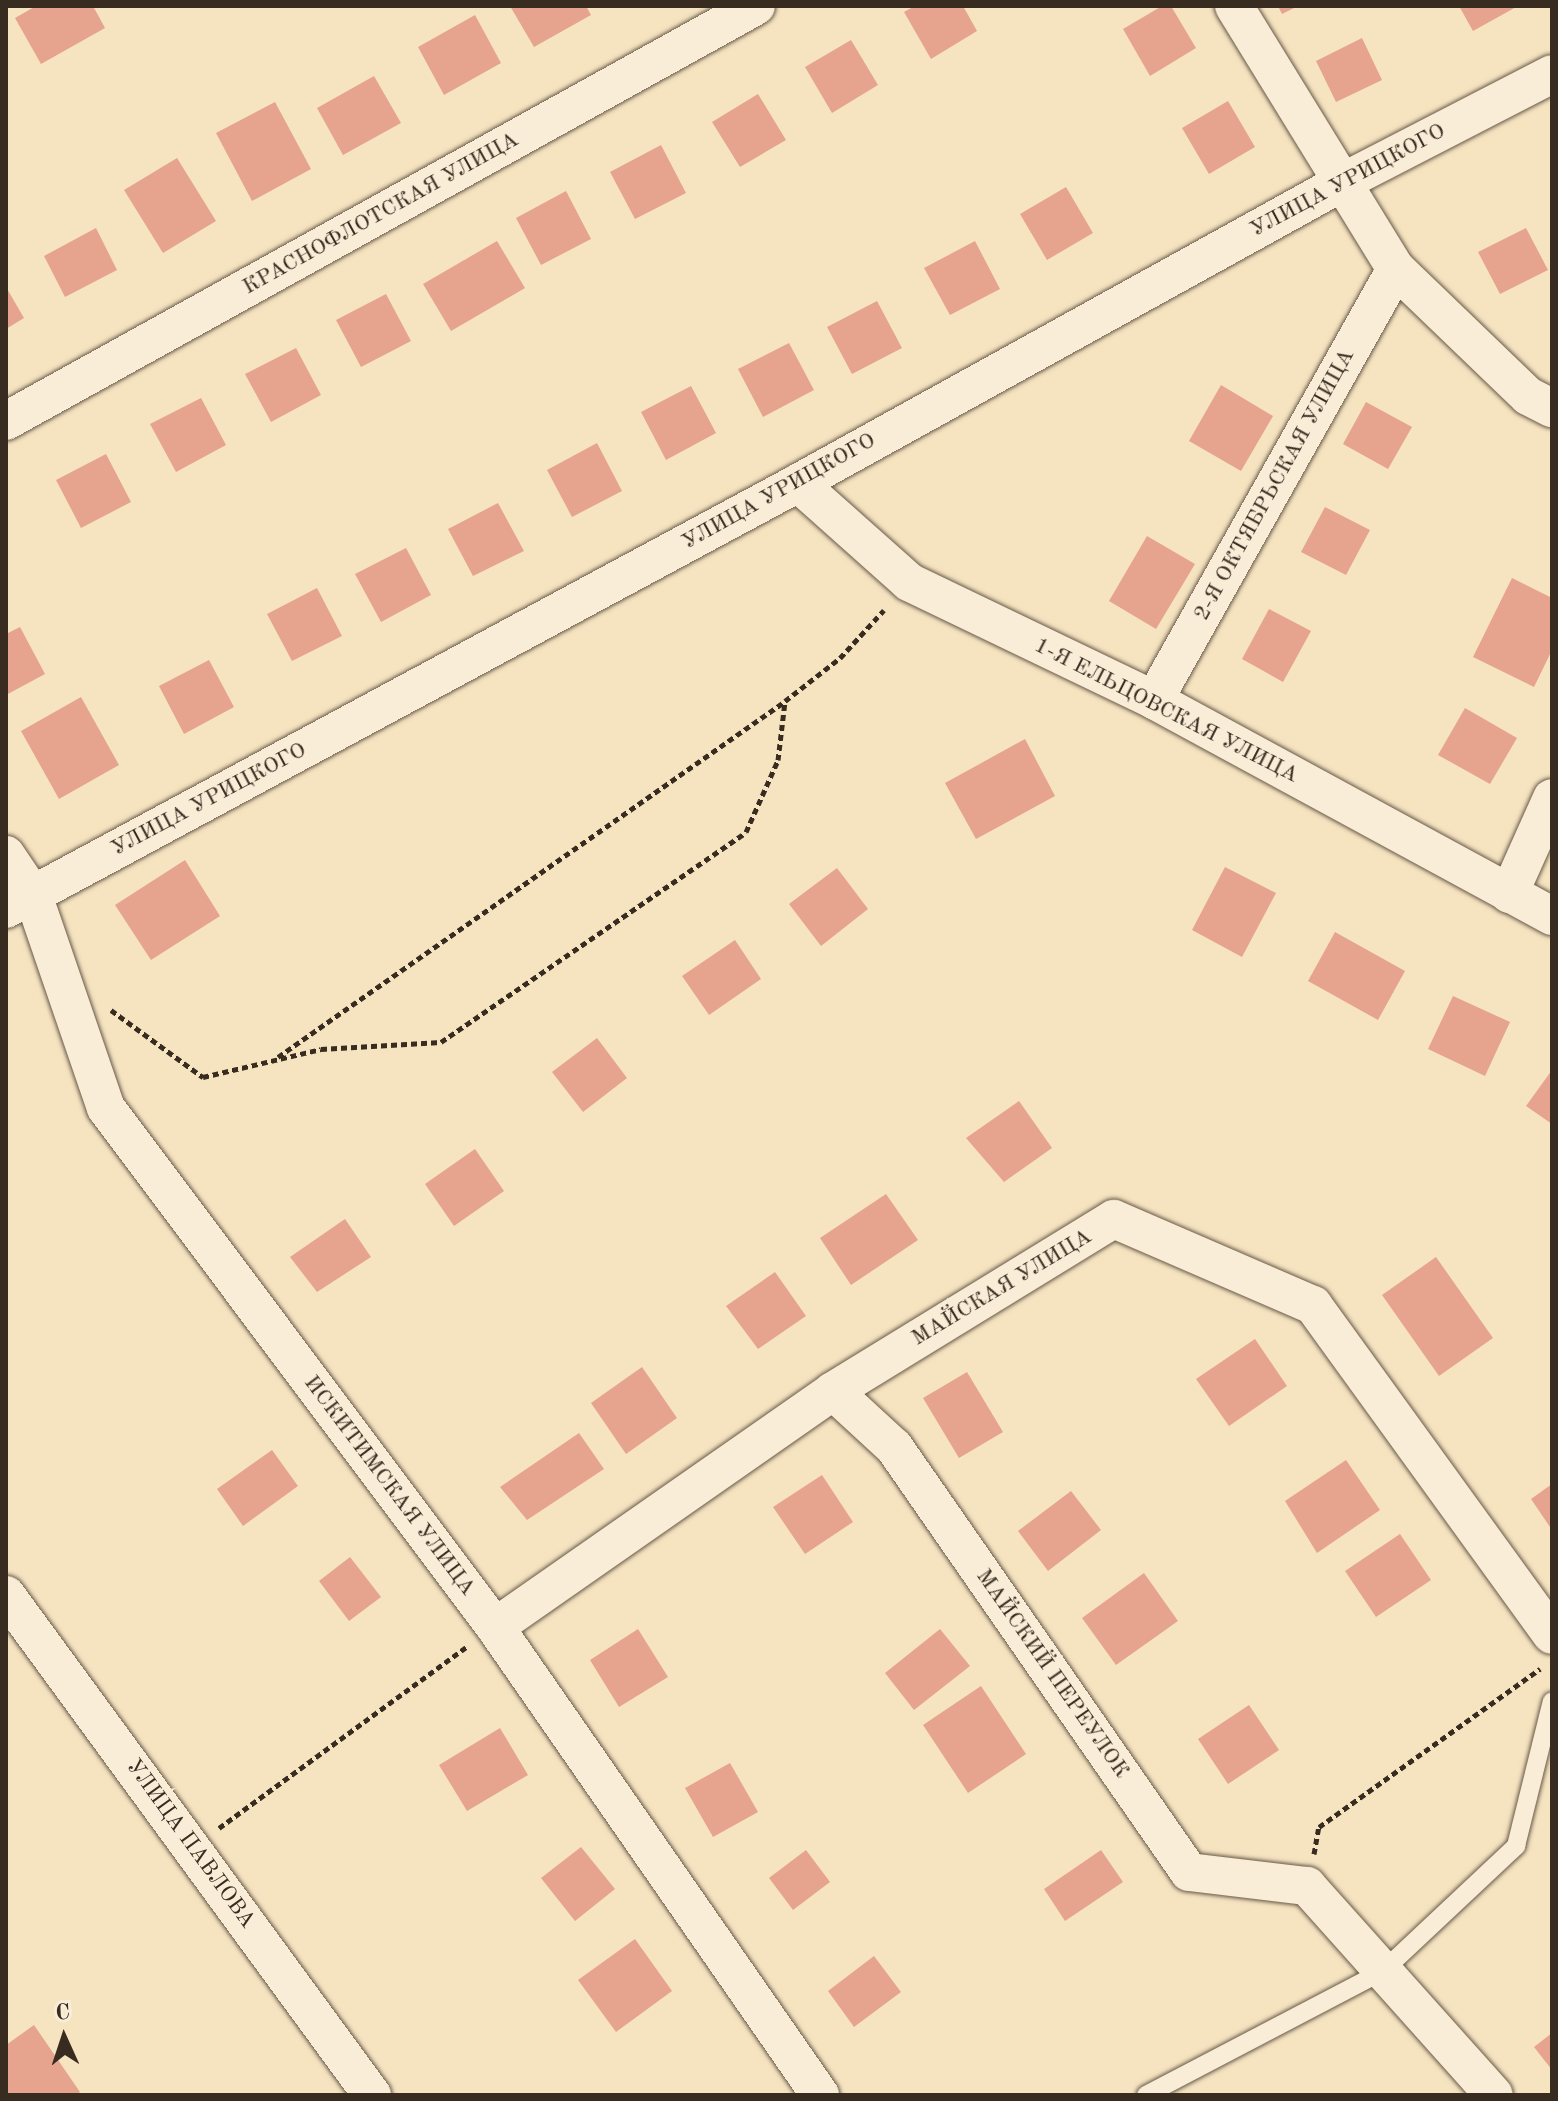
<!DOCTYPE html>
<html>
<head>
<meta charset="utf-8">
<style>
  body { margin:0 }
  #map { position:relative; width:1558px; height:2101px; overflow:hidden; background:#f6e4c1; font-family:"Old Standard TT",serif }
  div>[style] { position:absolute }
  .building>* { inset:0; background:#e6a38e }
  .path>* { height:5px; margin-top:-2.5px; transform-origin:0; background:repeating-linear-gradient(90deg,#382b20 0 6px,transparent 0 10px) }
  .roads { filter:drop-shadow(0 0 2px #685948) drop-shadow(0 0 2px #685948) }
  .lane>* { height:18px; margin:-9px; padding:0 9px; transform-origin:9px; border-radius:9px; background:#f9edd7 }
  .street>* { height:38px; margin:-19px; padding:0 19px; transform-origin:19px; border-radius:19px; background:#f9edd7 }
  span { translate:-50% -50%; white-space:nowrap; text-align:center; line-height:1.15; -webkit-text-stroke:8px #f9edd7; paint-order:stroke }
  .street-label { font-size:22px; color:#382b20 }
  .frame { position:absolute; inset:0; border:8px solid #382b20; pointer-events:none }
  .north { position:absolute; left:24px; top:1997px; width:80px; height:80px; -webkit-text-stroke:6px #f9edd7; paint-order:stroke; rotate:357deg; font-size:22px; font-weight:700; line-height:32px; text-align:center; color:#382b20 }
  .north::after { content:''; display:block; margin:auto; width:28px; height:36px; background:#382b20; clip-path:polygon(50% 0,100% 100%,50% 72%,0 100%) }
</style>
</head>
<body>
<div id="map">
  <div class="building">
    <div style="clip-path:polygon(36px 6px,93px 6px,105px 28px,41px 64px,15px 18px)"></div>
    <div style="clip-path:polygon(510px 6px,586px 6px,591px 15px,534px 47px)"></div>
    <div style="clip-path:polygon(915px 6px,963px 6px,977px 31px,931px 59px,904px 12px)"></div>
    <div style="clip-path:polygon(1162px 6px,1171px 6px,1196px 48px,1150px 76px,1123px 29px)"></div>
    <div style="clip-path:polygon(1278px 6px,1298px 6px,1282px 14px)"></div>
    <div style="clip-path:polygon(1459px 6px,1518px 6px,1473px 31px)"></div>
    <div style="clip-path:polygon(475px 15px,501px 63px,444px 95px,418px 47px)"></div>
    <div style="clip-path:polygon(1362px 38px,1382px 80px,1336px 102px,1316px 61px)"></div>
    <div style="clip-path:polygon(851px 40px,878px 85px,832px 113px,805px 67px)"></div>
    <div style="clip-path:polygon(374px 76px,401px 123px,343px 155px,317px 108px)"></div>
    <div style="clip-path:polygon(758px 94px,786px 140px,740px 167px,712px 122px)"></div>
    <div style="clip-path:polygon(1228px 101px,1255px 147px,1209px 174px,1182px 128px)"></div>
    <div style="clip-path:polygon(275px 102px,311px 169px,252px 201px,216px 133px)"></div>
    <div style="clip-path:polygon(661px 145px,686px 193px,635px 219px,610px 172px)"></div>
    <div style="clip-path:polygon(177px 158px,216px 221px,163px 253px,124px 190px)"></div>
    <div style="clip-path:polygon(1066px 187px,1093px 233px,1047px 260px,1020px 214px)"></div>
    <div style="clip-path:polygon(566px 191px,591px 239px,541px 265px,516px 218px)"></div>
    <div style="clip-path:polygon(96px 228px,117px 270px,65px 297px,44px 256px)"></div>
    <div style="clip-path:polygon(1526px 228px,1548px 270px,1500px 294px,1478px 252px)"></div>
    <div style="clip-path:polygon(497px 241px,525px 288px,451px 331px,423px 284px)"></div>
    <div style="clip-path:polygon(975px 241px,1000px 289px,950px 315px,924px 268px)"></div>
    <div style="clip-path:polygon(6px 287px,24px 318px,6px 329px)"></div>
    <div style="clip-path:polygon(386px 294px,411px 341px,361px 367px,336px 320px)"></div>
    <div style="clip-path:polygon(877px 301px,902px 348px,852px 374px,827px 327px)"></div>
    <div style="clip-path:polygon(789px 343px,814px 390px,763px 417px,738px 369px)"></div>
    <div style="clip-path:polygon(296px 348px,321px 395px,271px 422px,245px 374px)"></div>
    <div style="clip-path:polygon(1221px 385px,1273px 416px,1241px 471px,1189px 441px)"></div>
    <div style="clip-path:polygon(691px 386px,716px 433px,666px 460px,641px 412px)"></div>
    <div style="clip-path:polygon(201px 398px,226px 445px,176px 472px,150px 424px)"></div>
    <div style="clip-path:polygon(1366px 402px,1412px 427px,1388px 469px,1343px 444px)"></div>
    <div style="clip-path:polygon(597px 443px,622px 491px,572px 517px,547px 470px)"></div>
    <div style="clip-path:polygon(106px 454px,131px 502px,81px 528px,56px 480px)"></div>
    <div style="clip-path:polygon(498px 503px,524px 551px,473px 576px,448px 529px)"></div>
    <div style="clip-path:polygon(1325px 507px,1370px 530px,1346px 575px,1301px 552px)"></div>
    <div style="clip-path:polygon(1147px 536px,1195px 564px,1156px 629px,1109px 601px)"></div>
    <div style="clip-path:polygon(406px 548px,431px 595px,381px 622px,355px 574px)"></div>
    <div style="clip-path:polygon(1512px 578px,1552px 598px,1552px 650px,1534px 687px,1473px 657px)"></div>
    <div style="clip-path:polygon(317px 588px,342px 636px,292px 661px,267px 614px)"></div>
    <div style="clip-path:polygon(1269px 609px,1311px 631px,1283px 682px,1242px 659px)"></div>
    <div style="clip-path:polygon(20px 627px,45px 674px,6px 695px,6px 634px)"></div>
    <div style="clip-path:polygon(209px 660px,234px 707px,184px 734px,159px 686px)"></div>
    <div style="clip-path:polygon(81px 697px,119px 765px,59px 799px,21px 731px)"></div>
    <div style="clip-path:polygon(1465px 708px,1517px 738px,1490px 784px,1438px 755px)"></div>
    <div style="clip-path:polygon(1025px 739px,1055px 796px,976px 839px,945px 783px)"></div>
    <div style="clip-path:polygon(185px 860px,220px 916px,151px 960px,115px 905px)"></div>
    <div style="clip-path:polygon(1225px 867px,1276px 893px,1242px 957px,1192px 930px)"></div>
    <div style="clip-path:polygon(837px 868px,868px 909px,821px 946px,789px 904px)"></div>
    <div style="clip-path:polygon(1335px 932px,1405px 971px,1378px 1020px,1308px 981px)"></div>
    <div style="clip-path:polygon(735px 940px,761px 979px,709px 1015px,682px 976px)"></div>
    <div style="clip-path:polygon(1453px 996px,1510px 1022px,1485px 1076px,1428px 1049px)"></div>
    <div style="clip-path:polygon(597px 1038px,627px 1078px,583px 1112px,552px 1072px)"></div>
    <div style="clip-path:polygon(1552px 1070px,1552px 1124px,1526px 1106px)"></div>
    <div style="clip-path:polygon(1019px 1101px,1052px 1148px,1004px 1182px,966px 1138px)"></div>
    <div style="clip-path:polygon(475px 1149px,504px 1191px,454px 1226px,425px 1184px)"></div>
    <div style="clip-path:polygon(886px 1194px,918px 1240px,851px 1285px,820px 1238px)"></div>
    <div style="clip-path:polygon(345px 1219px,371px 1257px,317px 1292px,290px 1257px)"></div>
    <div style="clip-path:polygon(1436px 1257px,1493px 1338px,1439px 1376px,1382px 1295px)"></div>
    <div style="clip-path:polygon(775px 1272px,806px 1316px,758px 1349px,726px 1306px)"></div>
    <div style="clip-path:polygon(1255px 1339px,1287px 1386px,1229px 1426px,1196px 1379px)"></div>
    <div style="clip-path:polygon(642px 1367px,677px 1418px,626px 1454px,591px 1403px)"></div>
    <div style="clip-path:polygon(967px 1372px,1003px 1432px,959px 1458px,923px 1398px)"></div>
    <div style="clip-path:polygon(579px 1433px,604px 1469px,527px 1520px,500px 1487px)"></div>
    <div style="clip-path:polygon(272px 1450px,298px 1486px,243px 1526px,217px 1489px)"></div>
    <div style="clip-path:polygon(1346px 1460px,1380px 1510px,1317px 1553px,1285px 1501px)"></div>
    <div style="clip-path:polygon(822px 1475px,853px 1522px,805px 1554px,773px 1507px)"></div>
    <div style="clip-path:polygon(1552px 1484px,1552px 1530px,1531px 1499px)"></div>
    <div style="clip-path:polygon(1071px 1491px,1101px 1530px,1048px 1571px,1018px 1531px)"></div>
    <div style="clip-path:polygon(1400px 1534px,1431px 1580px,1376px 1617px,1345px 1571px)"></div>
    <div style="clip-path:polygon(350px 1557px,381px 1597px,349px 1621px,319px 1581px)"></div>
    <div style="clip-path:polygon(1144px 1573px,1178px 1621px,1116px 1665px,1082px 1618px)"></div>
    <div style="clip-path:polygon(638px 1629px,668px 1677px,619px 1707px,590px 1660px)"></div>
    <div style="clip-path:polygon(940px 1629px,970px 1666px,914px 1710px,885px 1673px)"></div>
    <div style="clip-path:polygon(981px 1686px,1026px 1754px,968px 1793px,923px 1725px)"></div>
    <div style="clip-path:polygon(1249px 1705px,1279px 1750px,1228px 1784px,1198px 1739px)"></div>
    <div style="clip-path:polygon(500px 1728px,528px 1775px,467px 1811px,439px 1765px)"></div>
    <div style="clip-path:polygon(730px 1763px,758px 1812px,713px 1837px,685px 1788px)"></div>
    <div style="clip-path:polygon(581px 1847px,615px 1889px,575px 1921px,541px 1878px)"></div>
    <div style="clip-path:polygon(806px 1850px,830px 1882px,793px 1910px,769px 1878px)"></div>
    <div style="clip-path:polygon(1101px 1850px,1123px 1882px,1065px 1921px,1044px 1889px)"></div>
    <div style="clip-path:polygon(635px 1939px,672px 1991px,616px 2032px,578px 1980px)"></div>
    <div style="clip-path:polygon(874px 1956px,901px 1992px,854px 2027px,828px 1991px)"></div>
    <div style="clip-path:polygon(34px 2025px,80px 2092px,76px 2095px,6px 2095px,6px 2045px)"></div>
    <div style="clip-path:polygon(1552px 2033px,1552px 2070px,1534px 2047px)"></div>
  </div>
  <div class="path">
    <div style="left:111px;top:1010px;width:114px;rotate:36.1deg"></div>
    <div style="left:203px;top:1077px;width:121px;rotate:-13.3deg"></div>
    <div style="left:321px;top:1049px;width:120px;rotate:-3.3deg"></div>
    <div style="left:441px;top:1042px;width:370px;rotate:-34.5deg"></div>
    <div style="left:746px;top:832px;width:79px;rotate:-66deg"></div>
    <div style="left:778px;top:760px;width:59px;rotate:-83.2deg"></div>
    <div style="left:785px;top:701px;width:70px;rotate:-38deg"></div>
    <div style="left:840px;top:658px;width:65px;rotate:-47.5deg"></div>
    <div style="left:278px;top:1057px;width:618px;rotate:-35.05deg"></div>
    <div style="left:219px;top:1828px;width:306px;rotate:-36.2deg"></div>
    <div style="left:1314px;top:1854px;width:27px;rotate:-80deg"></div>
    <div style="left:1319px;top:1827px;width:272px;rotate:-35.6deg"></div>
  </div>
  <div class="roads">
    <div class="lane">
      <div style="left:1146px;top:2095px;width:267px;rotate:-27.6deg"></div>
      <div style="left:1383px;top:1971px;width:183px;rotate:-43.2deg"></div>
      <div style="left:1516px;top:1846px;width:149px;rotate:-76.1deg"></div>
    </div>
    <div class="street">
      <div style="left:1234px;top:6px;width:309px;rotate:58.4deg"></div>
      <div style="left:1396px;top:269px;width:183px;rotate:43.9deg"></div>
      <div style="left:1528px;top:396px;width:27px;rotate:27deg"></div>
      <div style="left:6px;top:421px;width:857px;rotate:-28.96deg"></div>
      <div style="left:798px;top:483px;width:149px;rotate:41.7deg"></div>
      <div style="left:909px;top:582px;width:272px;rotate:25.7deg"></div>
      <div style="left:1154px;top:700px;width:453px;rotate:28.5deg"></div>
      <div style="left:1154px;top:700px;width:494px;rotate:-60.7deg"></div>
      <div style="left:6px;top:855px;width:48px;rotate:56deg"></div>
      <div style="left:33px;top:895px;width:225px;rotate:71.1deg"></div>
      <div style="left:106px;top:1108px;width:649px;rotate:53.15deg"></div>
      <div style="left:495px;top:1627px;width:570px;rotate:55.22deg"></div>
      <div style="left:1509px;top:894px;width:105px;rotate:-65.9deg"></div>
      <div style="left:6px;top:909px;width:899px;rotate:-28.27deg"></div>
      <div style="left:798px;top:483px;width:620px;rotate:-28.92deg"></div>
      <div style="left:1341px;top:183px;width:237px;rotate:-27.3deg"></div>
      <div style="left:833px;top:1391px;width:83px;rotate:42.6deg"></div>
      <div style="left:894px;top:1447px;width:517px;rotate:55.23deg"></div>
      <div style="left:1189px;top:1872px;width:119px;rotate:6.8deg"></div>
      <div style="left:1307px;top:1886px;width:280px;rotate:48.2deg"></div>
      <div style="left:6px;top:1595px;width:620px;rotate:53.8deg"></div>
      <div style="left:495px;top:1627px;width:412px;rotate:-34.9deg"></div>
      <div style="left:833px;top:1391px;width:329px;rotate:-31.5deg"></div>
      <div style="left:1114px;top:1219px;width:217px;rotate:23.4deg"></div>
      <div style="left:1313px;top:1305px;width:407px;rotate:54.1deg"></div>
    </div>
  </div>
  <div class="street-label">
    <span style="left:1348px;top:181px;rotate:-28deg">УЛИЦА УРИЦКОГО</span>
    <span style="left:381px;top:214px;rotate:-29deg">КРАСНОФЛОТСКАЯ УЛИЦА</span>
    <span style="left:1275px;top:485px;rotate:-61deg">2-Я ОКТЯБРЬСКАЯ УЛИЦА</span>
    <span style="left:779px;top:492px;rotate:-29deg">УЛИЦА УРИЦКОГО</span>
    <span style="left:1166px;top:711px;rotate:27deg">1-Я ЕЛЬЦОВСКАЯ УЛИЦА</span>
    <span style="left:209px;top:800px;rotate:-28deg">УЛИЦА УРИЦКОГО</span>
    <span style="left:1002px;top:1288px;rotate:-31deg">МАЙСКАЯ УЛИЦА</span>
    <span style="left:389px;top:1486px;rotate:53deg">ИСКИТИМСКАЯ УЛИЦА</span>
    <span style="left:1052px;top:1674px;rotate:55deg">МАЙСКИЙ ПЕРЕУЛОК</span>
    <span style="left:190px;top:1844px;rotate:54deg">УЛИЦА ПАВЛОВА</span>
  </div>
  <div class="frame"></div>
  <div class="north">С</div>
</div>
</body>
</html>
